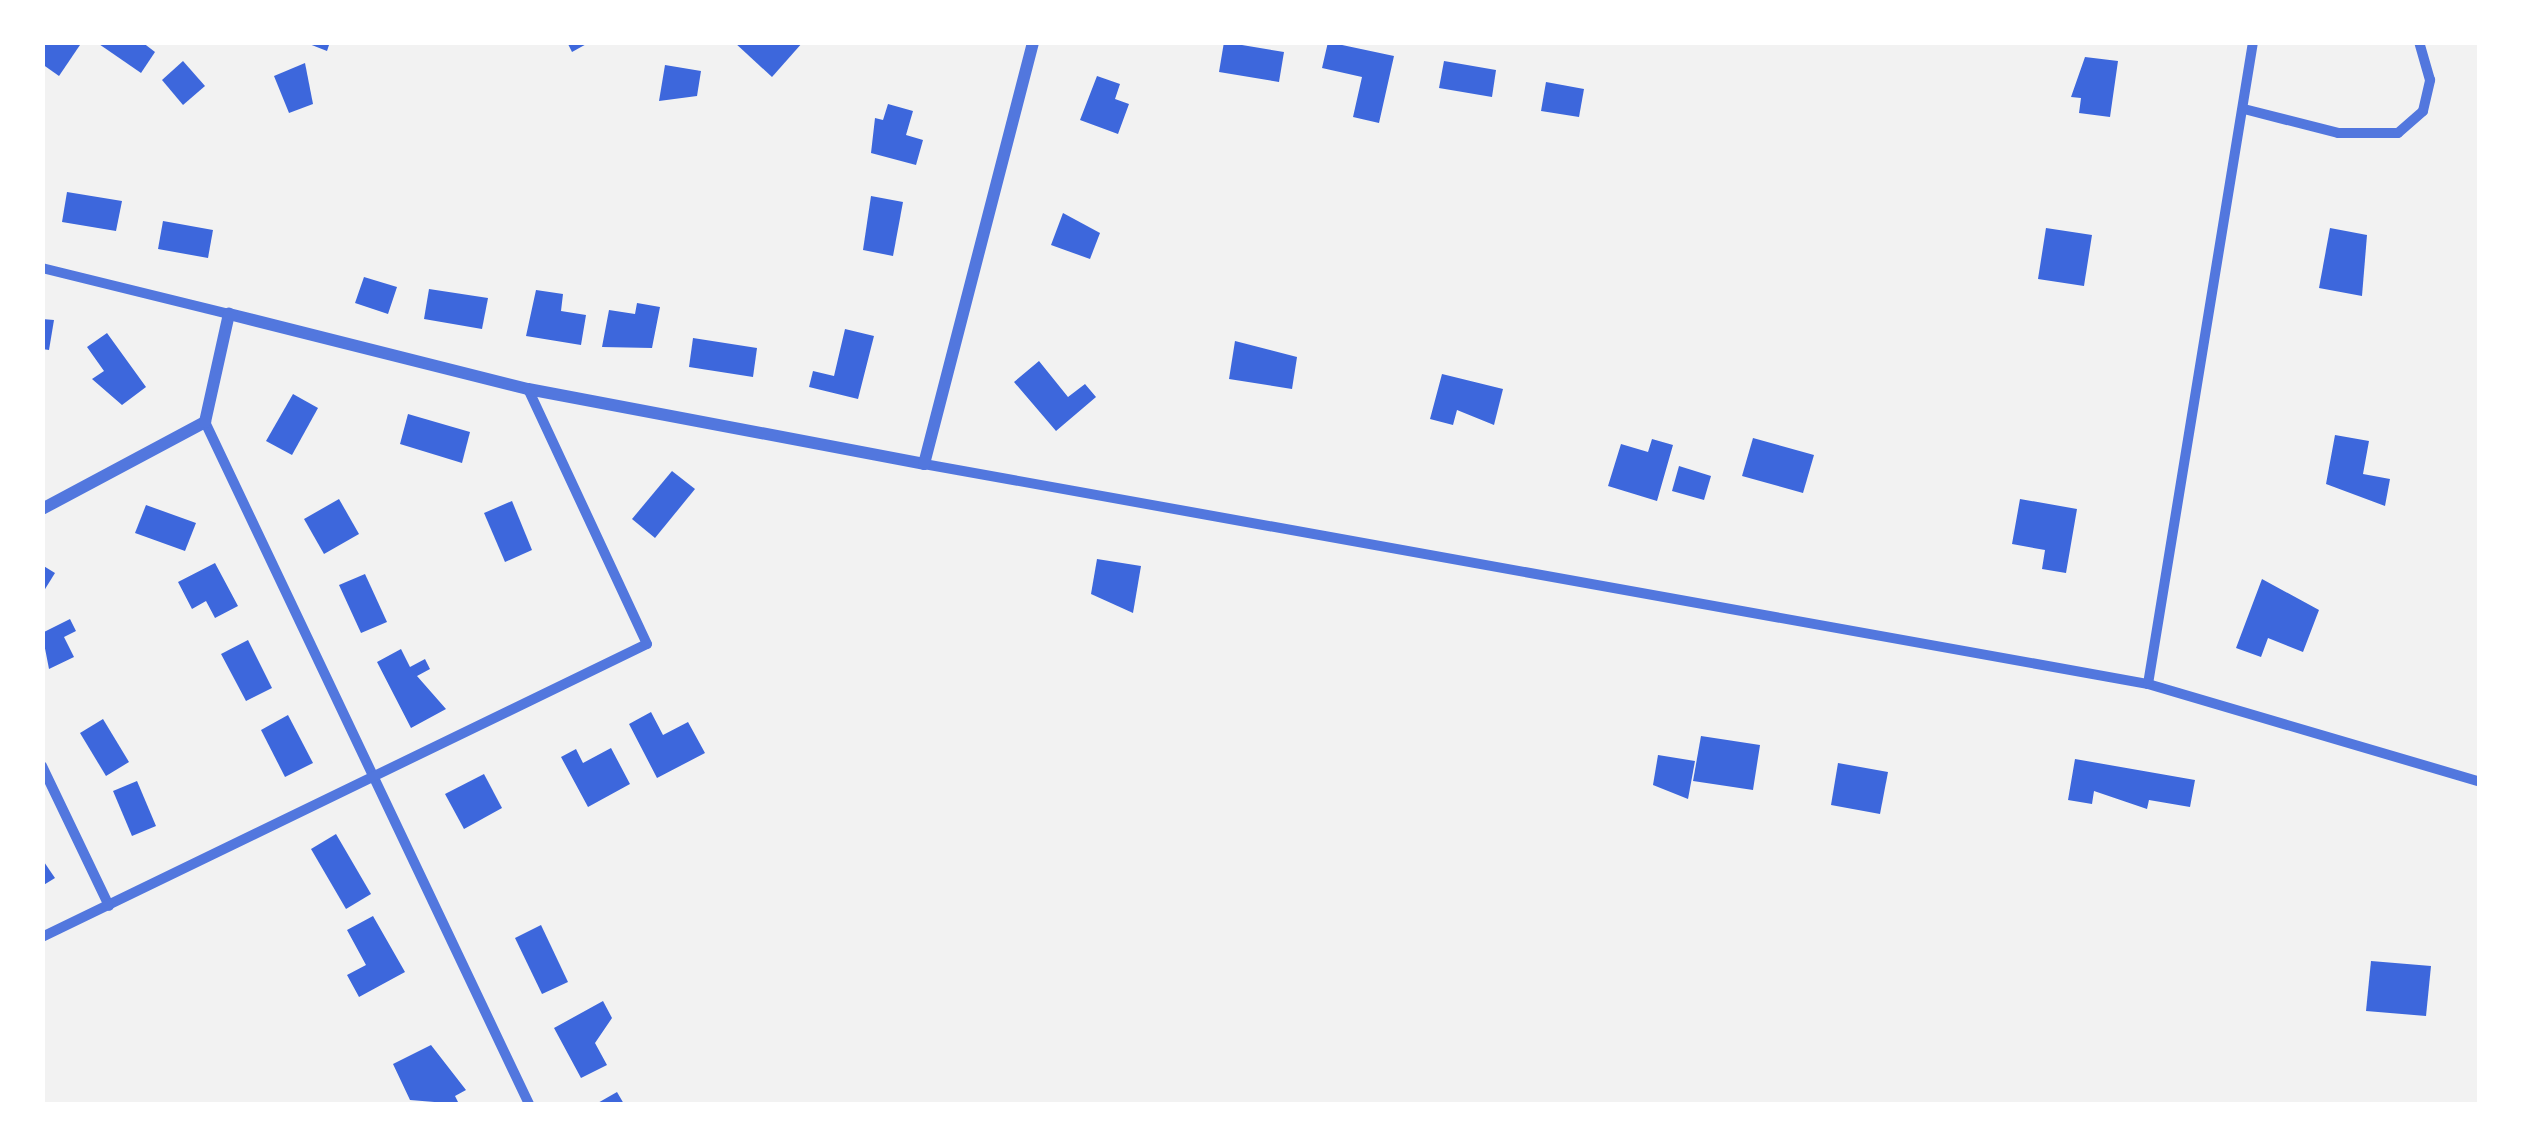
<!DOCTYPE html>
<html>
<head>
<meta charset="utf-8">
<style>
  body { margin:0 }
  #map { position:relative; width:2522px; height:1147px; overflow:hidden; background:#f2f2f2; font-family:Roboto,sans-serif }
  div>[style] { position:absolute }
  .building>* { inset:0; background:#3d67dc }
  .minor>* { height:10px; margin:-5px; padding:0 5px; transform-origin:5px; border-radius:5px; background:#5277de }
  .tertiary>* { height:12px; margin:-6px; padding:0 6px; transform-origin:6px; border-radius:6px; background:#5277de }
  span { translate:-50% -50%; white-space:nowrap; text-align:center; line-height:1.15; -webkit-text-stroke:8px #fff; paint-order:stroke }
  .frame { position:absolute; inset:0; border:45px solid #fff; pointer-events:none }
</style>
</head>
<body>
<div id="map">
  <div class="building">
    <div style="clip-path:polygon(42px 42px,82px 42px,59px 76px,42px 64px)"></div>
    <div style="clip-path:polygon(96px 42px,142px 42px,155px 52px,141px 73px)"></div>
    <div style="clip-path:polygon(304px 42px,330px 42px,327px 51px)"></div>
    <div style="clip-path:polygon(567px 42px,590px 42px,572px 52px)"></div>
    <div style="clip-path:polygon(734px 42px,803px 42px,772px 77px)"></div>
    <div style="clip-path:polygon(1224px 42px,1284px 52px,1279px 82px,1219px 72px)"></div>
    <div style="clip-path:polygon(1328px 42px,1394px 56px,1379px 123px,1353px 117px,1362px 77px,1322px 68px)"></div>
    <div style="clip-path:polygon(2085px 57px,2118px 61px,2110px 117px,2079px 113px,2081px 98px,2071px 97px)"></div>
    <div style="clip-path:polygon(183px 61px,205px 86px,183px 105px,162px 80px)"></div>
    <div style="clip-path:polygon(1444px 61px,1496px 70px,1492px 97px,1439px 88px)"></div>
    <div style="clip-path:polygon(305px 63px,313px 104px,289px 113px,274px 76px)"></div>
    <div style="clip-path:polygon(665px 65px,701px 71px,697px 96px,659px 101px)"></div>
    <div style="clip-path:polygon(1097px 76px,1120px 84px,1115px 99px,1129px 104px,1118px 134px,1080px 120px)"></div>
    <div style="clip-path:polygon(1546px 82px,1584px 89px,1579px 117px,1541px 111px)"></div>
    <div style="clip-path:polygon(888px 104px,913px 111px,906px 135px,923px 140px,916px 165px,871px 153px,875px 118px,883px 120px)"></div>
    <div style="clip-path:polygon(67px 192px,122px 201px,116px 231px,62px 222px)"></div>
    <div style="clip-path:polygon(871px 196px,903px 202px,893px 256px,863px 250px)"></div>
    <div style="clip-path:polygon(1063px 213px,1100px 233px,1090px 259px,1051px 245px)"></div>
    <div style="clip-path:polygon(163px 221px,213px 230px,208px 258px,158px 249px)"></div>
    <div style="clip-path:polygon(2046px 228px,2092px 235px,2084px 286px,2038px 279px)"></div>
    <div style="clip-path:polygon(2330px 228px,2367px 235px,2362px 296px,2319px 288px)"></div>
    <div style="clip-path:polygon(364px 277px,397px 287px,388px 314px,355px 303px)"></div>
    <div style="clip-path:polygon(429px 289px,488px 298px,482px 329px,424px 319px)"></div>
    <div style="clip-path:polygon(536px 290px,563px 294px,561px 311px,586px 315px,581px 345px,526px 336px)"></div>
    <div style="clip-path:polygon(637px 303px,660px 307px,652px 348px,602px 347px,609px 310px,635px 314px)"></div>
    <div style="clip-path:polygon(42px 319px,54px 320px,49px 350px,42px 349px)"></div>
    <div style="clip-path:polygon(845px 329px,874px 336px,858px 399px,809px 387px,813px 371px,834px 376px)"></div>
    <div style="clip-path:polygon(107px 333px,146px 387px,122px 405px,92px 379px,104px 371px,87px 347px)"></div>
    <div style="clip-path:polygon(693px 338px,757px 348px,753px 377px,689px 367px)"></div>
    <div style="clip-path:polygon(1235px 341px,1297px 357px,1292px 389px,1229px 379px)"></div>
    <div style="clip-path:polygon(1039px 361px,1068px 397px,1085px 384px,1096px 397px,1056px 431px,1014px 382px)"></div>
    <div style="clip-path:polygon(1442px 374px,1503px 389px,1494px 425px,1457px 410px,1453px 425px,1430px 419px)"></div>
    <div style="clip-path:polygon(293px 394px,318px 408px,292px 455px,266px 441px)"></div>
    <div style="clip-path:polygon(408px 414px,470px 432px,462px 463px,400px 444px)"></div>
    <div style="clip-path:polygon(2335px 435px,2369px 441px,2363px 474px,2390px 479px,2385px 506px,2326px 484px)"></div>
    <div style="clip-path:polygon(1753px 438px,1814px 455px,1803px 493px,1742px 476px)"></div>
    <div style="clip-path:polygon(1652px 439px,1673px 445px,1657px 501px,1608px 486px,1621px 444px,1648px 452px)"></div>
    <div style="clip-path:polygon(1679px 466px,1711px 476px,1704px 500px,1672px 491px)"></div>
    <div style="clip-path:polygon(672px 471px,695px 489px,655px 538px,632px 519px)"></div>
    <div style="clip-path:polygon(339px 499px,359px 534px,324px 554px,304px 519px)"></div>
    <div style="clip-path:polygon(2020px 499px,2077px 509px,2066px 573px,2042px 569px,2045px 550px,2012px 544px)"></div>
    <div style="clip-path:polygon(512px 501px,532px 550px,505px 562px,484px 513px)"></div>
    <div style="clip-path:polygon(146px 505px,196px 523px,185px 551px,135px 533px)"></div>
    <div style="clip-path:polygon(1097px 559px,1141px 566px,1133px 613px,1091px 594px)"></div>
    <div style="clip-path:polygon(215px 563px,238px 606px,215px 618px,206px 601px,192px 609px,178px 582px)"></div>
    <div style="clip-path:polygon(42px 565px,55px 573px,42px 594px)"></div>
    <div style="clip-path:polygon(365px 574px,387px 622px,361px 633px,339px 585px)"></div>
    <div style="clip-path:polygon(2262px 579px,2319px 610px,2303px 652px,2268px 638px,2261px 657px,2236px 648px)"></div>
    <div style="clip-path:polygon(70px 619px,76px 631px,64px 637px,74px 657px,49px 669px,42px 633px)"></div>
    <div style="clip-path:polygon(248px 640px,272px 688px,246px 701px,221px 654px)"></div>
    <div style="clip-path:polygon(401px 649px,410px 667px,425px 659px,430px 669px,417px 676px,446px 709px,411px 728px,377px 662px)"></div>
    <div style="clip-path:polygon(651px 712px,663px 735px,688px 722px,705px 753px,657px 778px,629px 724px)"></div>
    <div style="clip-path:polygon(288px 715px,313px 763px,285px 777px,261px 730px)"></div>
    <div style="clip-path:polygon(103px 719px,129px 762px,106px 776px,80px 733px)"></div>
    <div style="clip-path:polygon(1701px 736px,1760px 745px,1753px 790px,1693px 781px)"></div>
    <div style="clip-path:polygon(611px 748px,630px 784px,588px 807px,561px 757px,576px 749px,583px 763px)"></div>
    <div style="clip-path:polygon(1658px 755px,1695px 761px,1688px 799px,1653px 785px)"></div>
    <div style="clip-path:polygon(2075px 759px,2195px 780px,2190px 807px,2149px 800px,2147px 809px,2094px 791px,2092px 804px,2068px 800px)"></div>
    <div style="clip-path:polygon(1838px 763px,1888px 772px,1880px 814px,1831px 805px)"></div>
    <div style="clip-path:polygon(484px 774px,502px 808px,464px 829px,445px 794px)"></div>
    <div style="clip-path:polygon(137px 781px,156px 826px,132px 836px,113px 791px)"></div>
    <div style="clip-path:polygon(336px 834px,371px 894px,346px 909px,311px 849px)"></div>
    <div style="clip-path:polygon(42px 859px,55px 878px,42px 886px)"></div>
    <div style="clip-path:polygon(373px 916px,405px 972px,359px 997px,347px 975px,366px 965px,347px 930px)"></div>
    <div style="clip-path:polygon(541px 925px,568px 982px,542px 994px,515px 938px)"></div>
    <div style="clip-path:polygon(2371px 961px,2431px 966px,2426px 1016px,2366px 1011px)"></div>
    <div style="clip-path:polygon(603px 1001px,612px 1018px,595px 1043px,607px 1065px,581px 1078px,554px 1028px)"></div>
    <div style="clip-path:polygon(431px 1045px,466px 1090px,455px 1096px,459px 1104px,410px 1100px,393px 1064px)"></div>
    <div style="clip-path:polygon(617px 1092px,624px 1104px,596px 1104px)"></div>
  </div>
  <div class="minor">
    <div style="left:2244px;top:109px;width:97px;rotate:14.3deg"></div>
    <div style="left:2338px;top:133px;width:60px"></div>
    <div style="left:2398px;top:133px;width:33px;rotate:-41deg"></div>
    <div style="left:2423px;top:111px;width:32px;rotate:-77deg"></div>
    <div style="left:2430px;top:80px;width:40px;rotate:-106deg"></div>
    <div style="left:42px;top:268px;width:193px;rotate:13.8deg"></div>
    <div style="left:205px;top:422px;width:755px;rotate:64.59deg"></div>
    <div style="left:924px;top:464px;width:1244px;rotate:10.19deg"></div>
    <div style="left:2148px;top:684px;width:346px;rotate:16.4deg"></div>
    <div style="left:2148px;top:684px;width:651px;rotate:-80.71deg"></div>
    <div style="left:42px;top:766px;width:155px;rotate:64.4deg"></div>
    <div style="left:42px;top:937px;width:672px;rotate:-25.84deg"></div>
    <div style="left:647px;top:644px;width:281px;rotate:-115deg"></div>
  </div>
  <div class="tertiary">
    <div style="left:42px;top:509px;width:185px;rotate:-28.1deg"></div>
    <div style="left:205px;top:422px;width:111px;rotate:-77.5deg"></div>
    <div style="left:229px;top:314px;width:308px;rotate:14.1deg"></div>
    <div style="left:528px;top:389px;width:403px;rotate:10.7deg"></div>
    <div style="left:924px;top:464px;width:436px;rotate:-75.5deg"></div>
  </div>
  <div class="frame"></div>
</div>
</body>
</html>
